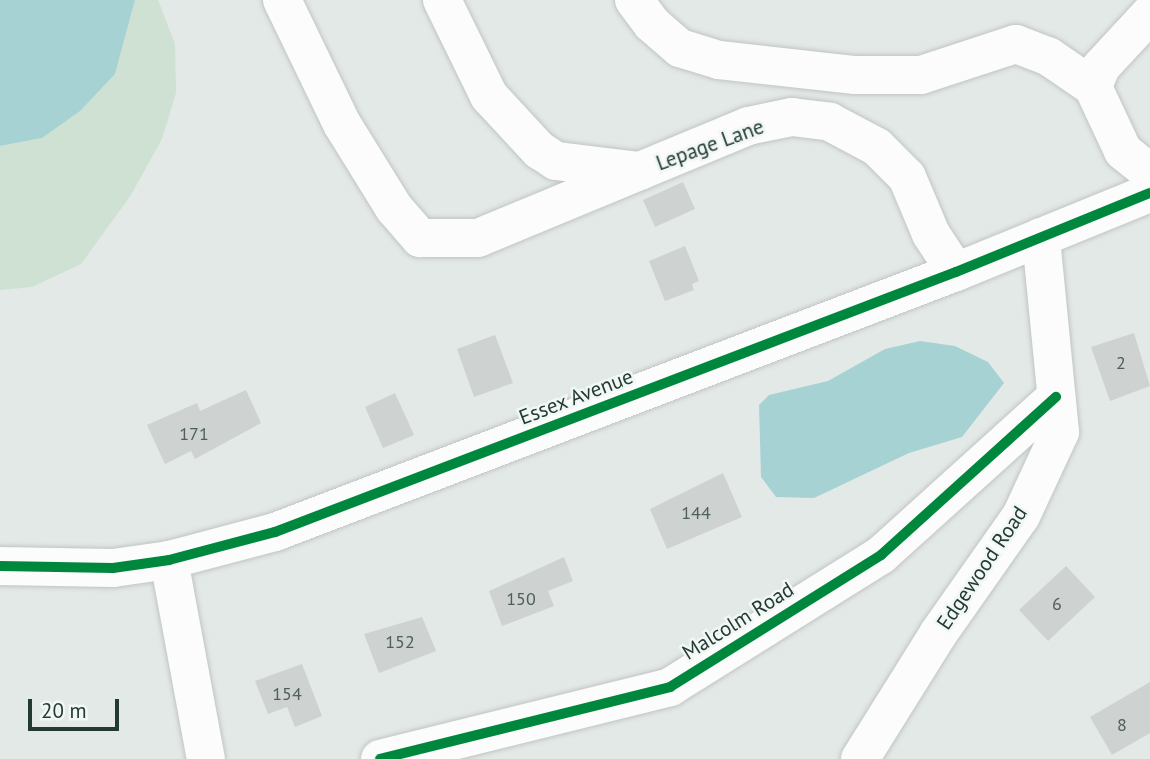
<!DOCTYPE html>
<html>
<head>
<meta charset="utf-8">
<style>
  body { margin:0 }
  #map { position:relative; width:1150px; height:759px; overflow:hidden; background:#e3e9e6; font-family:"PT Sans",sans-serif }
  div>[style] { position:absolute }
  .green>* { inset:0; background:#cee1d2 }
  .water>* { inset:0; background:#a7d2d4 }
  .building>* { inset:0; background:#ced2d0 }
  .roads { filter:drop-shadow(0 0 2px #c0c5c3) drop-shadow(0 0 2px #c0c5c3) }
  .minor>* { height:38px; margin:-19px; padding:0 19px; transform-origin:19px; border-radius:19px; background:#fbfcfb }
  .cycleway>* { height:10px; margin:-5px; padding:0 5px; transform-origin:5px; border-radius:5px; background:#00873e }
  span { translate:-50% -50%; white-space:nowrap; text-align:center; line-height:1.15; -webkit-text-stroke:5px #f1f7f4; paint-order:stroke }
  .number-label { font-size:18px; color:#4e605a }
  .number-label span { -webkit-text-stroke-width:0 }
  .street-label { font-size:21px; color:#233a32 }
  .scale { position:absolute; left:28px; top:699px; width:91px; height:32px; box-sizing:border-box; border:4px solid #233a32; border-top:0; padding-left:9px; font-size:21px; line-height:24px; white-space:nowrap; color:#233a32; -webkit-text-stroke:5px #f1f7f4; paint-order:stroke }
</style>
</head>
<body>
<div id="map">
  <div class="green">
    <div style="clip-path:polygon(135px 0,158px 0,175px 44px,176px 93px,162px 139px,131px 195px,81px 264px,32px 287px,0 290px,0 146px,42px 138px,115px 74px)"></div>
  </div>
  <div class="water">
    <div style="clip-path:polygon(0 0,135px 0,115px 74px,80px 111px,42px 138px,0 146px)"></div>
    <div style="clip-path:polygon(920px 341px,955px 346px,988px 362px,1004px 383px,962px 437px,909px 453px,814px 498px,776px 497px,761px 477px,759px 405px,769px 395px,828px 381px,885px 349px)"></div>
  </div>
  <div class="building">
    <div style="clip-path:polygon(683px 182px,695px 209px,655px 227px,643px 200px)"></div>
    <div style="clip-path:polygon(685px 246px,699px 281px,692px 284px,694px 290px,665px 301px,649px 261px)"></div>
    <div style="clip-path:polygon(1134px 333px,1150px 386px,1110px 401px,1091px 347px)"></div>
    <div style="clip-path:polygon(495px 335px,513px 383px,474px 397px,457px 349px)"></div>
    <div style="clip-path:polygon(246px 390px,261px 423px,195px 459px,191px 451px,165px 464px,147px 425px,197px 403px,200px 411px)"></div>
    <div style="clip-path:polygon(395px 393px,414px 435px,383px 448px,365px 407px)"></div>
    <div style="clip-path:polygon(723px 473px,742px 517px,667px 549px,650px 509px)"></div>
    <div style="clip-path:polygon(564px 557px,573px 581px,548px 591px,554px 606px,502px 626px,489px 591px)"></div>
    <div style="clip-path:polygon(1066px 566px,1095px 597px,1048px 641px,1019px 610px)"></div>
    <div style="clip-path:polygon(422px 617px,436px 651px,379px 673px,364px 634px)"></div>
    <div style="clip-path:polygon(302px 664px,322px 716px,295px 727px,287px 707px,268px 714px,255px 681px)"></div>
    <div style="clip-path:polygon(1150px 682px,1150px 733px,1112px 755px,1090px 717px)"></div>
  </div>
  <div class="roads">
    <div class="minor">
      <div style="left:282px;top:0;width:138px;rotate:64.2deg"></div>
      <div style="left:342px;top:124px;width:99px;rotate:58.2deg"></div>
      <div style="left:394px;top:208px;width:40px;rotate:49deg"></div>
      <div style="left:420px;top:238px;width:58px"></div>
      <div style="left:478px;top:238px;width:292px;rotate:-22.5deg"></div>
      <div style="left:748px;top:126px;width:45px;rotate:-11.6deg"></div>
      <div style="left:792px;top:117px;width:38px;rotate:7deg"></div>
      <div style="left:830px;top:122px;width:53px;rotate:28deg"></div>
      <div style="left:877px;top:147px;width:42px;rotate:45deg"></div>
      <div style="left:907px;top:177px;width:62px;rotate:67.2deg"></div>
      <div style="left:931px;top:234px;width:45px;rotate:56.7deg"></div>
      <div style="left:442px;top:0;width:107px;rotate:63.9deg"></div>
      <div style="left:489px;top:96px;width:74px;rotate:47.2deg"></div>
      <div style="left:539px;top:150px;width:20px;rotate:33deg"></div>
      <div style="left:556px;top:161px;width:84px;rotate:6.9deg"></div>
      <div style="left:634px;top:0;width:30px;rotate:53deg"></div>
      <div style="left:652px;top:24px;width:37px;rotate:41deg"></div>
      <div style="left:680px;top:48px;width:41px;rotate:17.1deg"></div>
      <div style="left:719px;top:60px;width:137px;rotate:6.3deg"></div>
      <div style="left:855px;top:75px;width:66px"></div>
      <div style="left:921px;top:75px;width:100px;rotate:-18.1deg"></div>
      <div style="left:1016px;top:44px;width:34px;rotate:21deg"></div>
      <div style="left:1048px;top:56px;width:55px;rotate:34.6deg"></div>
      <div style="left:1150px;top:14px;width:72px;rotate:132.8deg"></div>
      <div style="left:1101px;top:67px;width:22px;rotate:112deg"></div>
      <div style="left:1093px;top:87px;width:71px;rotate:64.9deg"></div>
      <div style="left:1123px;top:151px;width:35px;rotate:39deg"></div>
      <div style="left:169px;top:560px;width:202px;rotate:79.5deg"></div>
      <div style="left:0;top:566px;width:113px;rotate:1deg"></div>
      <div style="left:113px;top:568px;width:57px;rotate:-8.1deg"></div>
      <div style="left:169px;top:560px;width:110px;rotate:-14.8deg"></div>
      <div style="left:275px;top:532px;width:729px;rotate:-20.9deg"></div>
      <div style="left:956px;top:272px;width:209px;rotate:-22.2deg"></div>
      <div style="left:380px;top:759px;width:299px;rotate:-13.9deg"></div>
      <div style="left:670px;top:687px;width:249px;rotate:-32deg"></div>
      <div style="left:881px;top:555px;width:236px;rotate:-42.1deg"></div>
      <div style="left:860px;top:759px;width:147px;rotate:-58deg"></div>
      <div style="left:938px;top:634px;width:144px;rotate:-54.9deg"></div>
      <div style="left:1021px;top:516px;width:93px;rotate:-65.1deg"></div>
      <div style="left:1060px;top:432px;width:196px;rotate:-95.6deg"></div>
    </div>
  </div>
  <div class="cycleway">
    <div style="left:0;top:566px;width:113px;rotate:1deg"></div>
    <div style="left:113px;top:568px;width:57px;rotate:-8.1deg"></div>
    <div style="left:169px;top:560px;width:110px;rotate:-14.8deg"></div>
    <div style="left:275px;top:532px;width:729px;rotate:-20.9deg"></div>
    <div style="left:956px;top:272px;width:209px;rotate:-22.2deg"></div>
    <div style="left:380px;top:759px;width:299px;rotate:-13.9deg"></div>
    <div style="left:670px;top:687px;width:249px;rotate:-32deg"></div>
    <div style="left:881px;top:555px;width:236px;rotate:-42.1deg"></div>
  </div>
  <div class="number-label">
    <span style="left:1121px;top:363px">2</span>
    <span style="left:194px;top:434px">171</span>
    <span style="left:696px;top:513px">144</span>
    <span style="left:521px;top:599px">150</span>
    <span style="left:1057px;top:604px">6</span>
    <span style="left:400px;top:642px">152</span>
    <span style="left:287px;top:694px">154</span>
    <span style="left:1122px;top:725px">8</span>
  </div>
  <div class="street-label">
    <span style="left:710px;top:145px;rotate:-20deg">Lepage Lane</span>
    <span style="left:576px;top:397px;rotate:-21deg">Essex Avenue</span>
    <span style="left:982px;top:568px;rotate:-56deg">Edgewood Road</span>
    <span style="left:738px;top:621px;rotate:-32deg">Malcolm Road</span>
  </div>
  <div class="scale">20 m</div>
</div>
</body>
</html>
